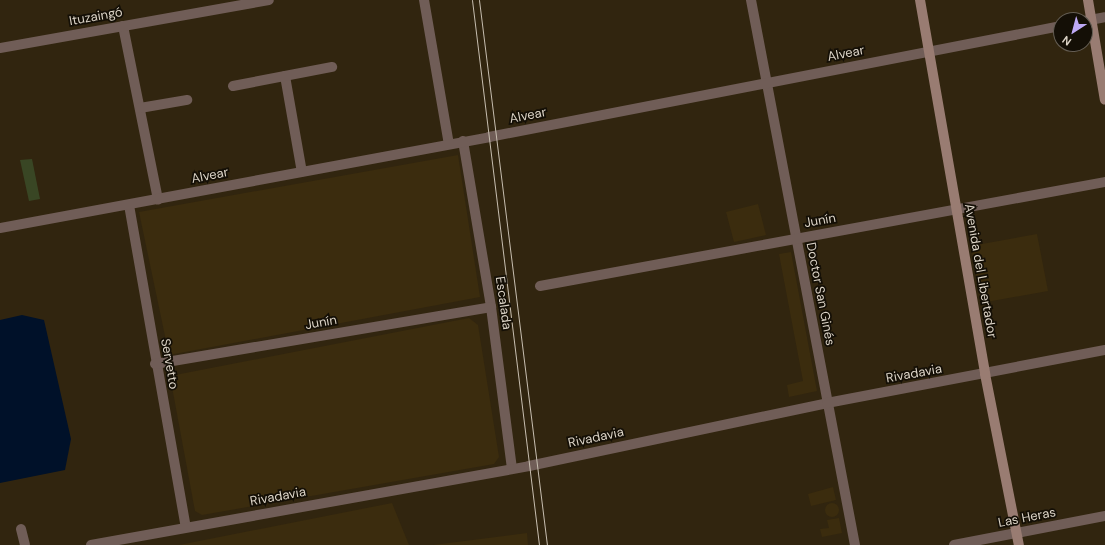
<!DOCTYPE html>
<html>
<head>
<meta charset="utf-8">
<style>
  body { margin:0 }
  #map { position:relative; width:1105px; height:545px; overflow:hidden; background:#31250f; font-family:"DM Sans",sans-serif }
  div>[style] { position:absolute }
  .built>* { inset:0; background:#3b2c0e }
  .round { border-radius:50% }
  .green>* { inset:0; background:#394624 }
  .water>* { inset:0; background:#001129 }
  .minor>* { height:10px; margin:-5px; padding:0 5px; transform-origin:5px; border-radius:5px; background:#705d57 }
  .secondary>* { height:10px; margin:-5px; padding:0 5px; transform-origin:5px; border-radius:5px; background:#997c72 }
  .tram>* { height:1px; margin:-0.5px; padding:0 0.5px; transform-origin:0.5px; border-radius:0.5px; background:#c7beb0 }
  span { translate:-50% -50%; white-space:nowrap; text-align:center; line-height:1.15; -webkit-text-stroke:3.5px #140f06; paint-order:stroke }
  .street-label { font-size:13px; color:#dbd3c6 }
  .north { position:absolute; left:1053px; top:12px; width:40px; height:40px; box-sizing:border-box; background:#140f06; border:1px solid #645d53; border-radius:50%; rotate:216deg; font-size:11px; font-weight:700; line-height:16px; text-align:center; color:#dbd3c6 }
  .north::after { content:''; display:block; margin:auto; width:14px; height:18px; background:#bea9f5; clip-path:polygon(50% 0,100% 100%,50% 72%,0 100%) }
</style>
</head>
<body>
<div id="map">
  <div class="built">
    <div style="clip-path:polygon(458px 155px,480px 297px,169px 355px,139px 212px)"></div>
    <div style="clip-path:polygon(758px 204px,766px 235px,734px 242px,726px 212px)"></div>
    <div style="clip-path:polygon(1037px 234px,1048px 291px,981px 303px,971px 246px)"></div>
    <div style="clip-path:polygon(791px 252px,817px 391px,789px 397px,787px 385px,803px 381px,779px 254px)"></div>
    <div style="clip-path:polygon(469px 318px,478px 325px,499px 457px,494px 464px,202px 515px,195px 511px,170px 376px)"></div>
    <div style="clip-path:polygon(833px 487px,836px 500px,811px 506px,808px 494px)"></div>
    <div style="clip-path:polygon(392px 503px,409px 545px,179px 545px)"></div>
    <div class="round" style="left:825px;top:503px;width:14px;height:14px"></div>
    <div style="clip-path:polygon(839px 518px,842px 533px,822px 537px,820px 529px,829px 528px,827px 520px)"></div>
    <div style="clip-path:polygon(527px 533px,528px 545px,433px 545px)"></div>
  </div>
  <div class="green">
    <div style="clip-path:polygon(32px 159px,40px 199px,29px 201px,20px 160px)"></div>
  </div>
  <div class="water">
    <div style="clip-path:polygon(22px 315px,44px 320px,71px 439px,65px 470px,0 483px,0 320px)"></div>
  </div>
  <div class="minor">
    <div style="left:424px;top:0;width:146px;rotate:80.2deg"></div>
    <div style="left:751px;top:0;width:555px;rotate:79.2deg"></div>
    <div style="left:1085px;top:21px;width:20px;rotate:-11deg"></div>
    <div style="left:123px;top:26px;width:177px;rotate:78.6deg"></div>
    <div style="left:0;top:48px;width:273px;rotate:-10.1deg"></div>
    <div style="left:285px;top:76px;width:97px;rotate:80deg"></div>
    <div style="left:233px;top:86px;width:101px;rotate:-10.9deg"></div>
    <div style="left:140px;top:108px;width:48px;rotate:-9.7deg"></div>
    <div style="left:463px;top:141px;width:168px;rotate:80.4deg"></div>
    <div style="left:491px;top:307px;width:163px;rotate:82.6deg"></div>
    <div style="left:129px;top:205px;width:327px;rotate:80deg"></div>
    <div style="left:0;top:228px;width:497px;rotate:-10.5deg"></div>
    <div style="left:489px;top:137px;width:583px;rotate:-10.98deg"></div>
    <div style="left:540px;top:286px;width:574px;rotate:-10.43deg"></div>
    <div style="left:155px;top:364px;width:341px;rotate:-9.6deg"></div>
    <div style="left:21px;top:529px;width:16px;rotate:76deg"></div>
    <div style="left:91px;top:545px;width:445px;rotate:-10.2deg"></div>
    <div style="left:529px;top:466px;width:305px;rotate:-11.9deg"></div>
    <div style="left:827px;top:403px;width:283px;rotate:-10.8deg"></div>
    <div style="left:954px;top:545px;width:154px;rotate:-10.9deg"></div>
  </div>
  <div class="secondary">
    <div style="left:920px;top:0;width:380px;rotate:80.1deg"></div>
    <div style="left:985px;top:374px;width:174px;rotate:78.8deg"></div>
    <div style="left:1088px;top:0;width:101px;rotate:80.4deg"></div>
  </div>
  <div class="tram">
    <div style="left:472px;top:0;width:549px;rotate:82.99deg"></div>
    <div style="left:479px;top:0;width:549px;rotate:82.89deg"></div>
  </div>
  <div class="street-label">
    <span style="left:96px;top:17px;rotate:-10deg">Ituzaingó</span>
    <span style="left:846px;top:54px;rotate:-11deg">Alvear</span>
    <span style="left:528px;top:116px;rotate:-11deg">Alvear</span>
    <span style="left:210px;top:176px;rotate:-11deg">Alvear</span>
    <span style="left:820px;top:221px;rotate:-10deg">Junín</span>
    <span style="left:980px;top:271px;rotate:80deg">Avenida del Libertador</span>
    <span style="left:820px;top:294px;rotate:79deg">Doctor San Ginés</span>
    <span style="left:503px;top:303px;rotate:82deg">Escalada</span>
    <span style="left:321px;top:323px;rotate:-10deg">Junín</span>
    <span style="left:169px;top:364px;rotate:80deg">Servetto</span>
    <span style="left:914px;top:374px;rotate:-10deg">Rivadavia</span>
    <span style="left:596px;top:438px;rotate:-12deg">Rivadavia</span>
    <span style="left:278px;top:497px;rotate:-10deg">Rivadavia</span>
    <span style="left:1027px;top:518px;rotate:-11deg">Las Heras</span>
  </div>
  <div class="north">N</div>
</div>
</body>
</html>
